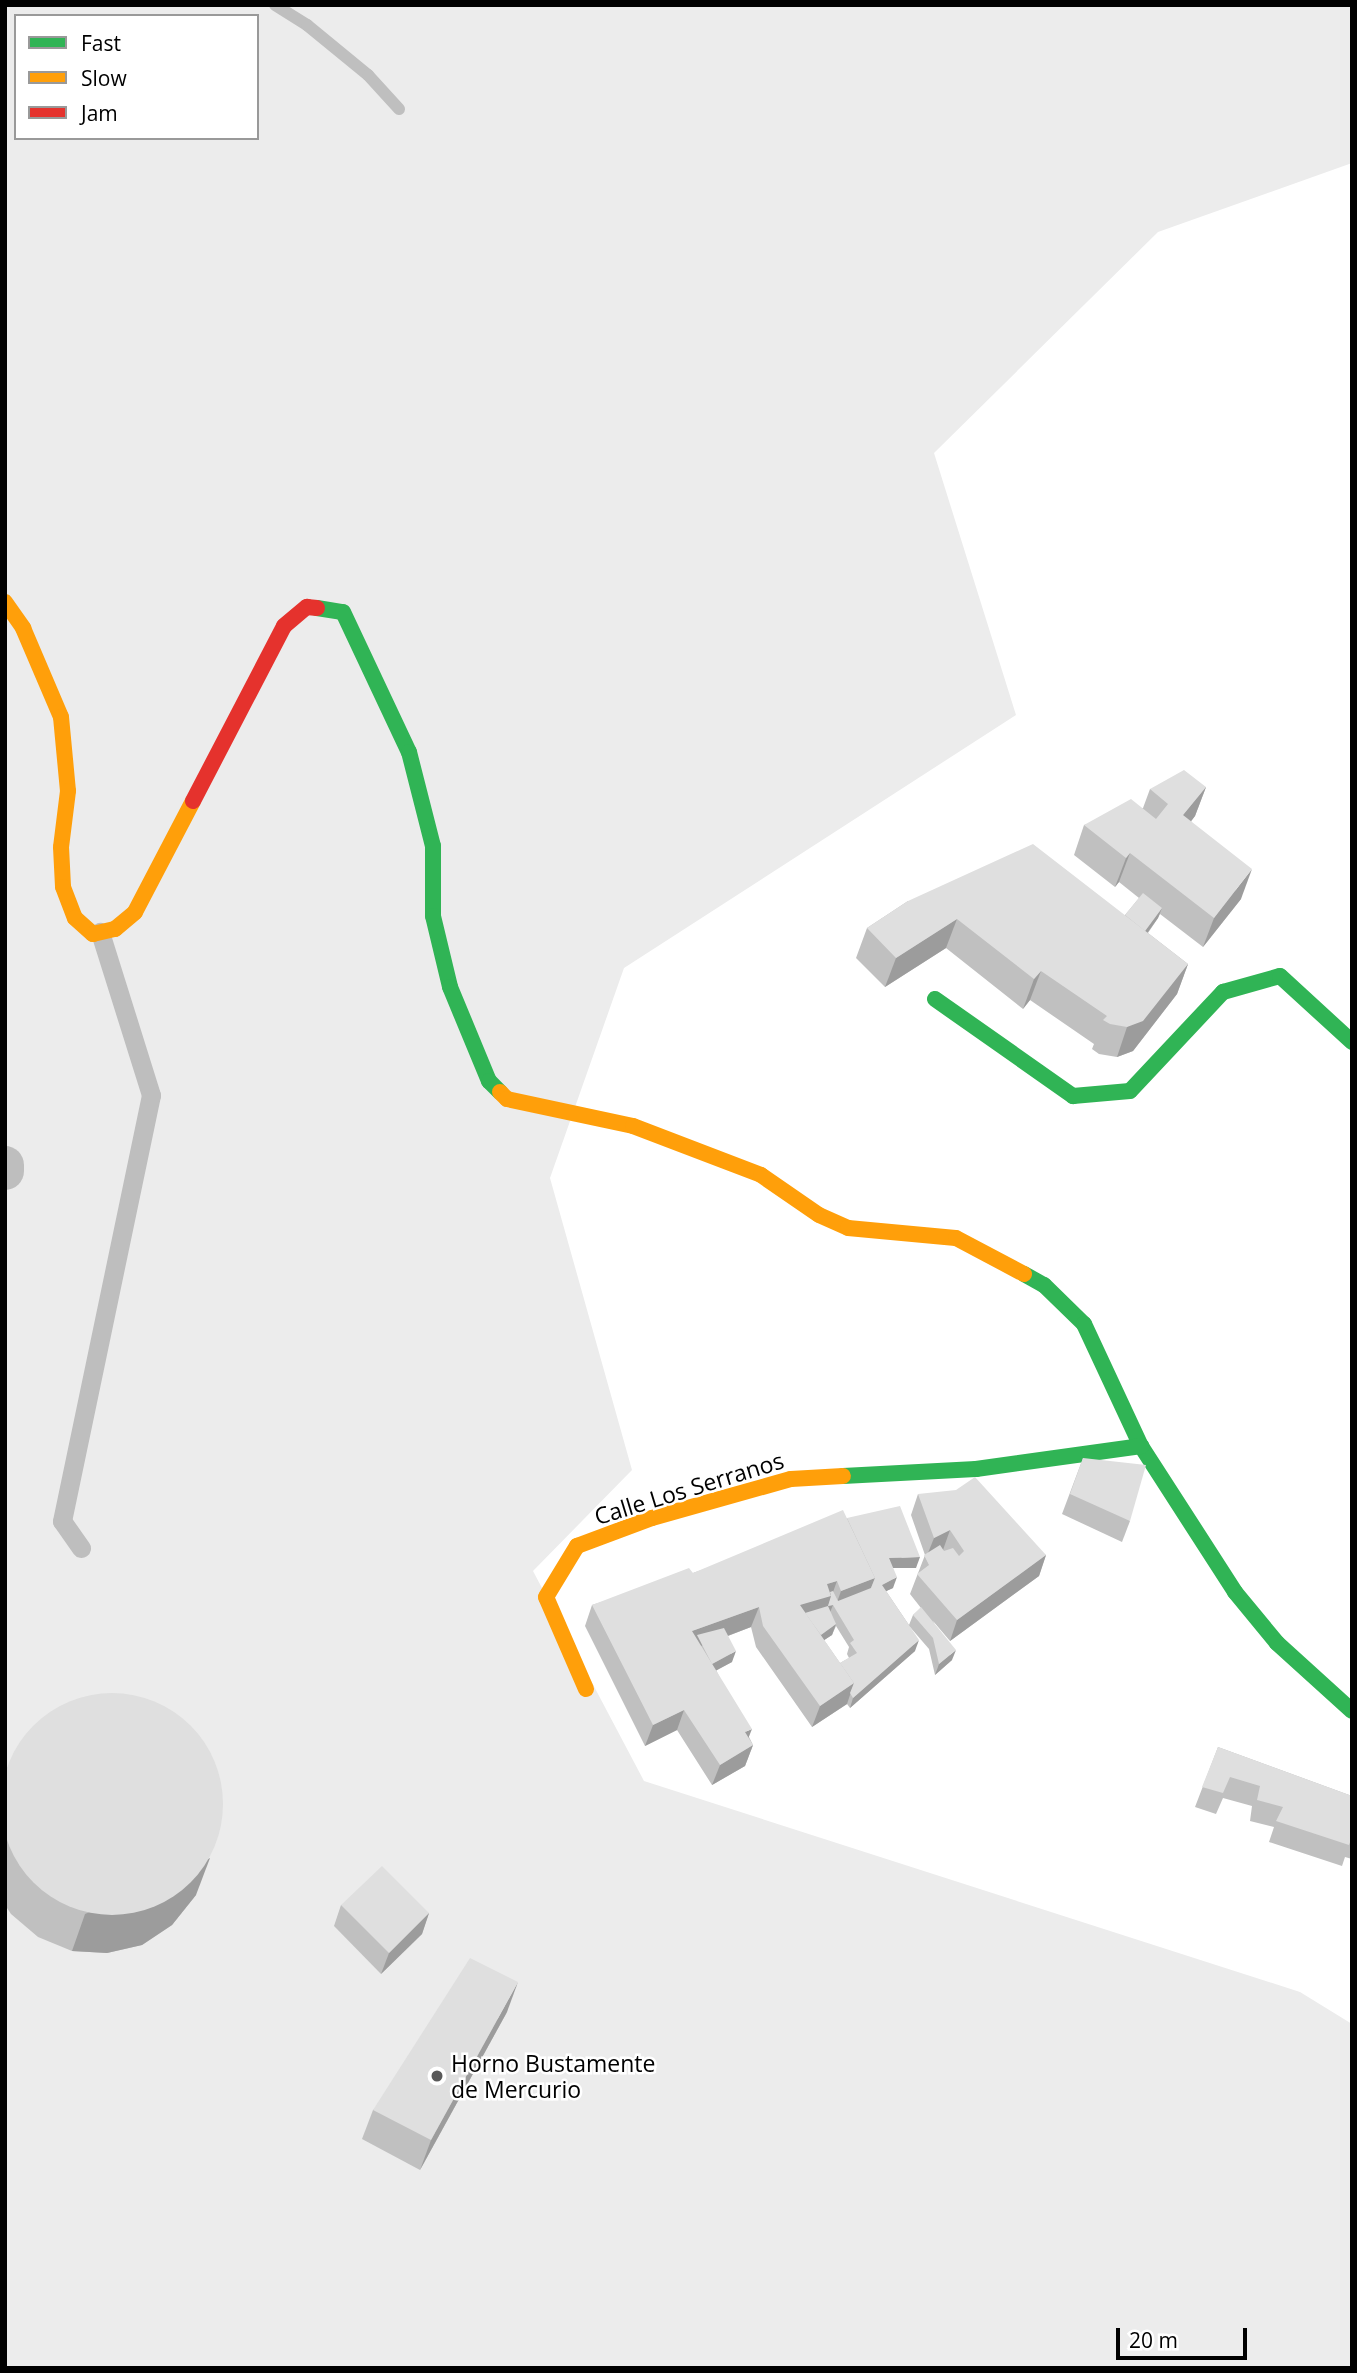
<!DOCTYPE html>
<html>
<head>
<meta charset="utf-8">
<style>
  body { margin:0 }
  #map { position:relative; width:1357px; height:2373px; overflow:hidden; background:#fff; font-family:"Open Sans",sans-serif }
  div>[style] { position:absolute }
  .green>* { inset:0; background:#ececec }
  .stream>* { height:12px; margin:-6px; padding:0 6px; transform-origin:6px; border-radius:6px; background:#bfbfbf }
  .lane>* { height:19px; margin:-9.5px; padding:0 9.5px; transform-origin:9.5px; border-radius:9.5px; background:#bebebe }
  .street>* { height:38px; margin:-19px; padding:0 19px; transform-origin:19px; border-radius:19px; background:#bebebe }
  .fast>* { height:16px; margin:-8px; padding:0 8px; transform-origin:8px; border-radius:8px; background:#30b455 }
  .slow>* { height:16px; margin:-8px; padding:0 8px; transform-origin:8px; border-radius:8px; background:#ff9f0a }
  .jam>* { height:16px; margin:-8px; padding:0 8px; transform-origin:8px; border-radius:8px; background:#e5322d }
  .wall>* { inset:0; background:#c0c0c0 }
  .shaded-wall>* { inset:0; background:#9c9c9c }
  .building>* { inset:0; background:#dfdfdf }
  .round { border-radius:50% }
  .dots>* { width:19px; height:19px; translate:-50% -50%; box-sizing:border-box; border:4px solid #fff; border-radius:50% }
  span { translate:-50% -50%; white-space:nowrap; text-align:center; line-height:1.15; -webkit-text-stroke:5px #fff; paint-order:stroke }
  .street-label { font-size:23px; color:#000 }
  .poi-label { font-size:23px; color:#000 }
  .left { translate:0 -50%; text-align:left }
  .frame { position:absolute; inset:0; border:7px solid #000; pointer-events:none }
  .legend { position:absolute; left:14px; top:14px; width:245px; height:126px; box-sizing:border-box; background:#fff; border:2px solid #999; margin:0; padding:9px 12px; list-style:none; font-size:21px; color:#000 }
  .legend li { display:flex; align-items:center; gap:14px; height:35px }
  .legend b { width:35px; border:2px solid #999 }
  .scale { position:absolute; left:1116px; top:2328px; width:131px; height:32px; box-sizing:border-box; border:4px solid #000; border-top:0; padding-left:9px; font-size:21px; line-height:24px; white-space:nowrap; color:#000; -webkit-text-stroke:5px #fff; paint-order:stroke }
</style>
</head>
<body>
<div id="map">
  <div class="green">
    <div style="clip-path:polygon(evenodd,5px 5px,1352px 5px,1352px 163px,1158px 232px,934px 453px,1016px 715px,624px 968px,550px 1178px,632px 1470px,533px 1571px,644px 1781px,1300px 1992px,1352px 2024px,1352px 2368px,5px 2368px,5px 5px,16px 16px,257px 16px,257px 138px,16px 138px,16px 16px)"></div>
  </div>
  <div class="stream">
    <div style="left:275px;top:5px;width:38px;rotate:32deg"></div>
    <div style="left:307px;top:25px;width:79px;rotate:39.3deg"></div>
    <div style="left:368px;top:75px;width:46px;rotate:47.6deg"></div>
  </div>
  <div class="lane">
    <div style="left:81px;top:1548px;width:33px;rotate:-125deg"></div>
    <div style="left:62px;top:1521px;width:435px;rotate:-78.2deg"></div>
    <div style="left:151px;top:1095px;width:171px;rotate:-107.4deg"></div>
  </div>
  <div class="street">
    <div style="left:5px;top:1165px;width:6px;rotate:90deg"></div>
  </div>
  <div class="fast">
    <div style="left:317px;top:608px;width:26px;rotate:9deg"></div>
    <div style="left:343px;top:612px;width:155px;rotate:64.8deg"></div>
    <div style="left:409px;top:752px;width:97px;rotate:75.7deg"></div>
    <div style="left:433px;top:846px;width:70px;rotate:90deg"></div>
    <div style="left:433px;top:916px;width:73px;rotate:76.5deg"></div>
    <div style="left:450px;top:987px;width:102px;rotate:67.5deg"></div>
    <div style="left:489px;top:1081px;width:16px;rotate:45deg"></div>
    <div style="left:935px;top:999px;width:169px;rotate:35.1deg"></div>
    <div style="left:1073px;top:1096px;width:57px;rotate:-5deg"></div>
    <div style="left:1130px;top:1091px;width:136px;rotate:-46.8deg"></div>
    <div style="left:1223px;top:992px;width:59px;rotate:-15.7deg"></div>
    <div style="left:1280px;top:976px;width:98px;rotate:42.5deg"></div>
    <div style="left:1024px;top:1274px;width:23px;rotate:29deg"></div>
    <div style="left:1044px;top:1285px;width:56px;rotate:44.3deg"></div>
    <div style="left:1084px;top:1324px;width:135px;rotate:65deg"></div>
    <div style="left:1141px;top:1446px;width:174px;rotate:57.2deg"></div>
    <div style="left:1235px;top:1592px;width:66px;rotate:50.5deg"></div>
    <div style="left:1277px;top:1643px;width:101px;rotate:42.2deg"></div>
    <div style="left:843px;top:1476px;width:133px;rotate:-3deg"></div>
    <div style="left:976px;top:1469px;width:167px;rotate:-7.9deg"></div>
  </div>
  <div class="slow">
    <div style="left:5px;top:602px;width:32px;rotate:55deg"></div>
    <div style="left:23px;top:628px;width:97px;rotate:66.9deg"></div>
    <div style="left:61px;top:717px;width:74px;rotate:84.6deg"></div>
    <div style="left:68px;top:791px;width:56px;rotate:97.1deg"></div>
    <div style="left:61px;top:847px;width:40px;rotate:87.1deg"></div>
    <div style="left:63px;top:887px;width:33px;rotate:69deg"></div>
    <div style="left:75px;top:918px;width:24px;rotate:42deg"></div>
    <div style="left:93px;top:934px;width:23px;rotate:-13deg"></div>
    <div style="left:115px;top:929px;width:26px;rotate:-40deg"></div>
    <div style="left:135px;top:912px;width:125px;rotate:-62.4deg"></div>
    <div style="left:500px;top:1092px;width:10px;rotate:45deg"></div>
    <div style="left:507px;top:1099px;width:129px;rotate:12.1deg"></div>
    <div style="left:633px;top:1126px;width:137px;rotate:20.9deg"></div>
    <div style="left:761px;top:1175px;width:70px;rotate:34.6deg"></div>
    <div style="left:819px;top:1215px;width:32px;rotate:24deg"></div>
    <div style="left:848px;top:1228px;width:108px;rotate:5.3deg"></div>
    <div style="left:956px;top:1238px;width:77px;rotate:27.9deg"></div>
    <div style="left:586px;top:1689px;width:100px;rotate:-113.5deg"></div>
    <div style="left:546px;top:1597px;width:60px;rotate:-58.7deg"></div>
    <div style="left:577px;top:1546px;width:80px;rotate:-20.5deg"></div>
    <div style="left:652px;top:1518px;width:144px;rotate:-15.7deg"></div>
    <div style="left:791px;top:1479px;width:52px;rotate:-3.3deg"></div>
  </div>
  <div class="jam">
    <div style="left:193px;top:801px;width:197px;rotate:-62.5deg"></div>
    <div style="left:284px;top:626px;width:30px;rotate:-40deg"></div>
    <div style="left:307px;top:607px;width:10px;rotate:6deg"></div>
  </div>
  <div class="wall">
    <div style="clip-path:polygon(1206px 787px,1195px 816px,1191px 821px,1241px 899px,1203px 947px,1160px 914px,1158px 918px,1148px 933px,1188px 964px,1177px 994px,1133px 1051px,1117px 1057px,1099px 1054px,1092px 1049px,1094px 1044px,1030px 1000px,1023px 1009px,946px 948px,885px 987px,856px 958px,867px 928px,908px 901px,1125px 915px,1139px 898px,1119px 882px,1115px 887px,1074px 855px,1084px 825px,1143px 808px,1150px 789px)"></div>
    <div style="clip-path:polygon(1083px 1458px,1130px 1521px,1122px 1542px,1062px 1514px)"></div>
    <div style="clip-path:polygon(evenodd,918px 1494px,1046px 1555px,1039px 1576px,950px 1641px,933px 1621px,952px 1660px,935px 1675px,929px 1649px,910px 1627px,915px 1651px,850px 1708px,847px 1704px,812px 1727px,756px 1647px,751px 1627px,728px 1636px,732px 1662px,716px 1670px,753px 1745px,745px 1766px,712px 1785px,677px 1730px,645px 1746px,585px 1626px,592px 1605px,693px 1573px,847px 1518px,916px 1568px,893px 1568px,893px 1588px,886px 1591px,909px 1625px,913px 1615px,921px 1608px,910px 1594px,925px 1555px,911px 1515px,918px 1494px,836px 1626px,849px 1647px,847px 1654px,849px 1658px,840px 1663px,824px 1640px,832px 1635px,836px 1626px)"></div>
    <div style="clip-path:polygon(1218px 1747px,1352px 1796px,1352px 1859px,1345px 1857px,1342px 1866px,1269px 1842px,1274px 1827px,1250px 1821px,1252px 1806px,1223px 1798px,1216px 1814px,1195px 1807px)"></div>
    <div style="clip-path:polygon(5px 1766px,196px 1895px,172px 1925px,142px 1945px,107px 1953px,72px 1951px,38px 1937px,11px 1914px,5px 1905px)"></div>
    <div style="clip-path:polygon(341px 1905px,429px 1913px,422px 1934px,381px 1974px,334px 1926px)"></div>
    <div style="clip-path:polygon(507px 2012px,420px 2170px,362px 2139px,373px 2110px)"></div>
  </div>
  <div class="shaded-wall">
    <div style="clip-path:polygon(1206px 787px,1195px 816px,1173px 845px,1183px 815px)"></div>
    <div style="clip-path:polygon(1130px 853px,1119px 882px,1115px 887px,1126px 858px)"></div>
    <div style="clip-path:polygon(1252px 869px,1241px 899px,1203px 947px,1214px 918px)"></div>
    <div style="clip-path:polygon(1162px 908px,1158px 918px,1130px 957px,1134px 946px)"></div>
    <div style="clip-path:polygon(957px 919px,946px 948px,885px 987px,896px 958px)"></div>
    <div style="clip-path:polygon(1188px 964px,1177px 994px,1133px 1051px,1117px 1057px,1127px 1027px)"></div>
    <div style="clip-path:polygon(1041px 971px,1030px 1000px,1023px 1009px,1034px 979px)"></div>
    <div style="clip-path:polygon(950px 1530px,943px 1550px,926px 1558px,934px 1538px)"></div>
    <div style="clip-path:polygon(1046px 1555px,1039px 1576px,950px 1641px,957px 1620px)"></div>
    <div style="clip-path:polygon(920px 1557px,916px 1568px,885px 1568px,889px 1558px)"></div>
    <div style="clip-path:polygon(897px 1577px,893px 1588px,878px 1595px,882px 1585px)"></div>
    <div style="clip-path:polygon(875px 1578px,867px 1598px,835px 1608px,841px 1591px)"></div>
    <div style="clip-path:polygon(837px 1581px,828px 1606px,833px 1605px,829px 1615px,802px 1623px,800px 1605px,827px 1584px)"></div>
    <div style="clip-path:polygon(759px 1607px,751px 1627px,685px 1652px,692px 1631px)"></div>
    <div style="clip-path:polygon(836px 1624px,832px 1635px,809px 1650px,813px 1640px)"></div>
    <div style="clip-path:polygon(919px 1640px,915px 1651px,850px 1708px,853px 1698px)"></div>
    <div style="clip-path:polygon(956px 1650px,952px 1660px,935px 1675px,939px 1664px)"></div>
    <div style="clip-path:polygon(736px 1651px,732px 1662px,708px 1675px,712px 1664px)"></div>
    <div style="clip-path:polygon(854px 1683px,847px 1704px,812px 1727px,820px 1706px)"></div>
    <div style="clip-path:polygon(684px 1710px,677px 1730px,645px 1746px,653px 1725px)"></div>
    <div style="clip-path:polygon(752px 1729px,744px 1749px,745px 1732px)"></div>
    <div style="clip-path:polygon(753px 1745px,745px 1766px,712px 1785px,720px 1765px)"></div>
    <div style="clip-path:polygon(210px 1858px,196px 1895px,172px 1925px,142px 1945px,107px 1953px,72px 1951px,85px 1914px)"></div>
    <div style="clip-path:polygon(429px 1913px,422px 1934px,381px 1974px,389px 1953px)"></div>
    <div style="clip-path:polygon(518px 1982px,507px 2012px,420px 2170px,431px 2140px)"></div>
  </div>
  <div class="building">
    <div style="clip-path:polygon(1184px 770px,1206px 787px,1183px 815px,1252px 869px,1214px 918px,1130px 853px,1126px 858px,1084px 825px,1131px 799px,1156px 819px,1168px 804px,1150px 789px)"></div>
    <div style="clip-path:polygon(1033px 844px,1188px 964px,1143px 1021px,1127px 1027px,1110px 1024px,1103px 1020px,1107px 1016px,1041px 971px,1034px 979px,957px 919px,896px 958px,867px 928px,908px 901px)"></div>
    <div style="clip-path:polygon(1143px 893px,1162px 908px,1145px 931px,1125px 915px)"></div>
    <div style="clip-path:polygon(1083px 1458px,1146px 1465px,1130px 1521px,1070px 1494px)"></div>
    <div style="clip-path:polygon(975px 1477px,1046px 1555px,957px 1620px,917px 1574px,929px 1565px,924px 1555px,940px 1545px,944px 1551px,953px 1548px,959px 1556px,964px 1551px,950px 1530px,934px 1538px,918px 1494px,956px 1490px)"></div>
    <div style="clip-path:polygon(900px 1506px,920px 1557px,889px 1558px,897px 1577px,882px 1585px,919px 1640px,853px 1698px,850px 1693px,854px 1683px,840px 1663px,857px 1653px,850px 1643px,854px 1640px,833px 1605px,828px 1606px,831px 1596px,830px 1592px,833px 1591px,838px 1601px,871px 1588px,875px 1578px,847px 1518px)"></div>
    <div style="clip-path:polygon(843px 1510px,875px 1578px,841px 1591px,837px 1581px,827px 1584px,831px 1596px,800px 1605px,854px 1683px,820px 1706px,763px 1626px,759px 1607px,692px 1631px,752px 1729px,745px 1732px,753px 1745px,720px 1765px,684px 1710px,653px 1725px,592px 1605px,689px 1568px,693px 1573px)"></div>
    <div style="clip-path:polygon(828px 1606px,836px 1624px,821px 1635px,805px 1613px)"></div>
    <div style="clip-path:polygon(921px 1607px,956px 1650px,939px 1664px,933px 1638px,913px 1615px)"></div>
    <div style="clip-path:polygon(724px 1628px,736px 1651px,712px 1664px,697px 1635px)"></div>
    <div class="round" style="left:1px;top:1693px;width:222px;height:222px"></div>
    <div style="clip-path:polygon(1218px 1747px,1352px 1796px,1352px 1837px,1349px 1845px,1276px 1821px,1283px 1807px,1257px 1800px,1260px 1786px,1230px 1777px,1223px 1793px,1202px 1787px)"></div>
    <div style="clip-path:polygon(382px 1866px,429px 1913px,389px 1953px,341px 1905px)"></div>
    <div style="clip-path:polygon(470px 1958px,518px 1982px,431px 2140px,373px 2110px)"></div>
  </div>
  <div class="dots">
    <div style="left:437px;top:2076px;background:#595959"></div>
  </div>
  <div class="street-label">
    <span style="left:689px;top:1488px;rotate:-17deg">Calle Los Serranos</span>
  </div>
  <div class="poi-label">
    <span class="left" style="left:451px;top:2076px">Horno Bustamente<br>de Mercurio</span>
  </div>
  <div class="frame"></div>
  <ul class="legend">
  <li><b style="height:9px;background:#30b455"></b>Fast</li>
  <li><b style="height:9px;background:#ff9f0a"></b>Slow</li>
  <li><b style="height:9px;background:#e5322d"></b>Jam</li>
  </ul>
  <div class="scale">20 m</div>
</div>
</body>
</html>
